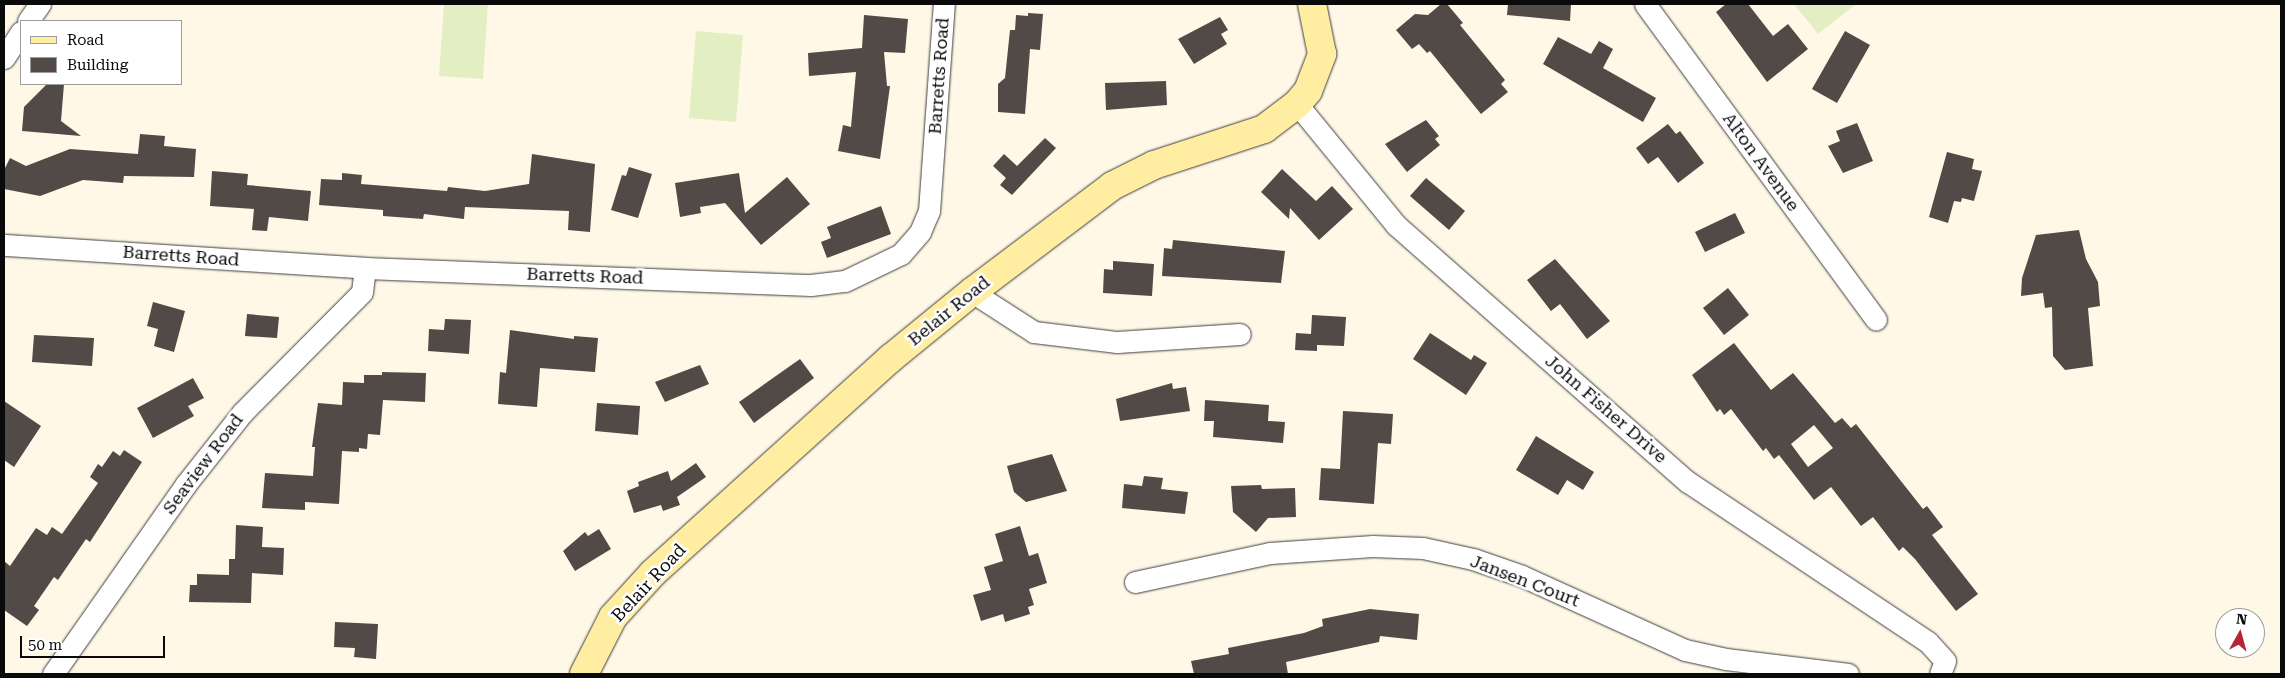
<!DOCTYPE html>
<html>
<head>
<meta charset="utf-8">
<style>
  body { margin:0 }
  #map { position:relative; width:2285px; height:678px; overflow:hidden; background:#fff8e6; font-family:"Roboto Serif",serif }
  div>[style] { position:absolute }
  .pitch>* { inset:0; background:#e3efc3 }
  .building>* { inset:0; background:#524a46 }
  .roads { filter:drop-shadow(0 0 1px #3d3d3d) drop-shadow(0 0 1px #3d3d3d) }
  .street>* { height:21px; margin:-10.5px; padding:0 10.5px; transform-origin:10.5px; border-radius:10.5px; background:#fff }
  .secondary>* { height:28px; margin:-14px; padding:0 14px; transform-origin:14px; border-radius:14px; background:#ffeda1 }
  span { translate:-50% -50%; white-space:nowrap; text-align:center; line-height:1.15; -webkit-text-stroke:5px #fff; paint-order:stroke }
  .street-label { font-size:18px; color:#0a0a0a }
  .frame { position:absolute; inset:0; border:5px solid #0a0a0a; pointer-events:none }
  .legend { position:absolute; left:20px; top:20px; width:162px; height:65px; box-sizing:border-box; background:#fff; border:1px solid #9d9d9d; margin:0; padding:6px 9px; list-style:none; font-size:15px; color:#0a0a0a }
  .legend li { display:flex; align-items:center; gap:10px; height:25px }
  .legend b { width:25px; border:1px solid #9d9d9d }
  .north { position:absolute; left:2215px; top:608px; width:50px; height:50px; box-sizing:border-box; background:#fff; border:1px solid #9d9d9d; border-radius:50%; rotate:7deg; font-size:14px; font-weight:700; line-height:20px; text-align:center; color:#0a0a0a }
  .north::after { content:''; display:block; margin:auto; width:18px; height:22px; background:#b82437; clip-path:polygon(50% 0,100% 100%,50% 72%,0 100%) }
  .scale { position:absolute; left:20px; top:636px; width:145px; height:22px; box-sizing:border-box; border:2px solid #0a0a0a; border-top:0; padding-left:6px; font-size:15px; line-height:18px; white-space:nowrap; color:#0a0a0a; -webkit-text-stroke:4px #fff; paint-order:stroke }
</style>
</head>
<body>
<div id="map">
  <div class="pitch">
    <div style="clip-path:polygon(444px 4px,488px 4px,483px 79px,439px 76px)"></div>
    <div style="clip-path:polygon(1794px 4px,1856px 4px,1818px 34px)"></div>
    <div style="clip-path:polygon(696px 31px,743px 35px,736px 122px,689px 118px)"></div>
  </div>
  <div class="building">
    <div style="clip-path:polygon(1441px 4px,1447px 4px,1463px 23px,1460px 25px,1505px 80px,1501px 84px,1508px 92px,1481px 114px,1430px 51px,1427px 53px,1419px 44px,1412px 49px,1396px 30px,1415px 14px,1428px 15px)"></div>
    <div style="clip-path:polygon(1508px 4px,1571px 4px,1570px 21px,1507px 15px)"></div>
    <div style="clip-path:polygon(1726px 4px,1748px 4px,1773px 36px,1788px 24px,1808px 49px,1767px 82px,1716px 12px)"></div>
    <div style="clip-path:polygon(1028px 13px,1043px 14px,1040px 50px,1030px 49px,1025px 114px,998px 112px,998px 84px,1005px 78px,1010px 30px,1015px 30px,1016px 15px,1028px 16px)"></div>
    <div style="clip-path:polygon(864px 15px,908px 19px,905px 53px,884px 52px,887px 86px,890px 86px,880px 159px,838px 151px,843px 125px,851px 127px,856px 72px,809px 76px,808px 53px,862px 48px)"></div>
    <div style="clip-path:polygon(1220px 17px,1228px 30px,1221px 34px,1227px 44px,1194px 64px,1178px 39px)"></div>
    <div style="clip-path:polygon(1845px 31px,1870px 45px,1837px 103px,1812px 89px)"></div>
    <div style="clip-path:polygon(1558px 37px,1591px 54px,1599px 41px,1613px 49px,1603px 68px,1656px 98px,1643px 122px,1543px 64px)"></div>
    <div style="clip-path:polygon(1166px 81px,1167px 105px,1106px 110px,1105px 83px)"></div>
    <div style="clip-path:polygon(47px 84px,64px 84px,61px 121px,81px 136px,22px 131px,24px 107px)"></div>
    <div style="clip-path:polygon(1426px 120px,1439px 136px,1435px 139px,1440px 145px,1407px 172px,1385px 144px)"></div>
    <div style="clip-path:polygon(1857px 123px,1873px 161px,1843px 173px,1828px 146px,1840px 141px,1836px 131px)"></div>
    <div style="clip-path:polygon(1668px 124px,1676px 134px,1680px 131px,1704px 163px,1678px 183px,1658px 157px,1648px 164px,1636px 148px)"></div>
    <div style="clip-path:polygon(140px 134px,165px 136px,164px 146px,196px 149px,194px 177px,124px 176px,123px 183px,83px 180px,40px 196px,4px 189px,4px 170px,10px 158px,26px 166px,70px 149px,138px 154px)"></div>
    <div style="clip-path:polygon(1045px 138px,1056px 148px,1012px 195px,1000px 185px,1006px 178px,993px 166px,1004px 154px,1017px 166px)"></div>
    <div style="clip-path:polygon(1947px 152px,1974px 159px,1972px 169px,1982px 171px,1974px 201px,1962px 198px,1961px 202px,1954px 201px,1948px 223px,1929px 217px)"></div>
    <div style="clip-path:polygon(532px 154px,595px 164px,590px 232px,568px 230px,569px 211px,465px 207px,464px 219px,424px 214px,423px 219px,383px 216px,383px 210px,319px 205px,321px 179px,342px 180px,342px 173px,362px 175px,361px 184px,447px 191px,448px 187px,485px 191px,529px 184px)"></div>
    <div style="clip-path:polygon(629px 167px,652px 174px,638px 218px,611px 210px,622px 175px,626px 176px)"></div>
    <div style="clip-path:polygon(1282px 169px,1316px 201px,1332px 186px,1353px 209px,1319px 240px,1290px 208px,1289px 219px,1261px 192px)"></div>
    <div style="clip-path:polygon(212px 171px,248px 174px,247px 185px,311px 191px,308px 221px,269px 217px,267px 231px,252px 230px,254px 209px,210px 206px)"></div>
    <div style="clip-path:polygon(739px 173px,745px 213px,787px 177px,810px 204px,761px 245px,725px 203px,700px 207px,701px 213px,680px 217px,675px 183px)"></div>
    <div style="clip-path:polygon(1426px 178px,1465px 211px,1449px 230px,1410px 196px)"></div>
    <div style="clip-path:polygon(881px 206px,891px 234px,827px 258px,821px 242px,831px 238px,827px 227px)"></div>
    <div style="clip-path:polygon(1735px 213px,1745px 233px,1705px 252px,1695px 232px)"></div>
    <div style="clip-path:polygon(2079px 230px,2086px 259px,2098px 282px,2100px 306px,2088px 308px,2093px 366px,2065px 370px,2053px 356px,2052px 307px,2045px 308px,2043px 293px,2021px 296px,2022px 278px,2036px 235px)"></div>
    <div style="clip-path:polygon(1173px 240px,1285px 251px,1281px 283px,1162px 276px,1164px 248px,1172px 249px)"></div>
    <div style="clip-path:polygon(1555px 259px,1610px 321px,1587px 339px,1560px 304px,1551px 311px,1527px 280px)"></div>
    <div style="clip-path:polygon(1113px 261px,1154px 264px,1152px 296px,1103px 293px,1104px 269px,1113px 270px)"></div>
    <div style="clip-path:polygon(1728px 288px,1749px 315px,1724px 335px,1703px 308px)"></div>
    <div style="clip-path:polygon(153px 302px,185px 311px,174px 352px,154px 346px,158px 329px,147px 326px)"></div>
    <div style="clip-path:polygon(247px 314px,279px 317px,277px 338px,245px 336px)"></div>
    <div style="clip-path:polygon(1312px 315px,1346px 317px,1344px 346px,1317px 345px,1317px 351px,1295px 350px,1296px 333px,1311px 334px)"></div>
    <div style="clip-path:polygon(445px 319px,471px 320px,469px 354px,428px 351px,429px 329px,444px 330px)"></div>
    <div style="clip-path:polygon(510px 330px,574px 339px,574px 336px,598px 338px,595px 372px,540px 368px,537px 407px,498px 404px,500px 372px,506px 373px)"></div>
    <div style="clip-path:polygon(1430px 333px,1471px 360px,1474px 355px,1487px 363px,1466px 395px,1413px 359px)"></div>
    <div style="clip-path:polygon(34px 335px,94px 338px,92px 366px,32px 362px)"></div>
    <div style="clip-path:polygon(evenodd,1734px 343px,1771px 390px,1793px 373px,1835px 423px,1842px 418px,1851px 428px,1856px 424px,1923px 509px,1927px 506px,1943px 527px,1932px 535px,1978px 594px,1956px 611px,1915px 559px,1903px 547px,1899px 551px,1873px 517px,1861px 526px,1831px 487px,1814px 500px,1779px 455px,1774px 459px,1766px 448px,1763px 451px,1731px 409px,1724px 415px,1720px 409px,1717px 412px,1692px 375px,1734px 343px,1814px 425px,1833px 448px,1808px 467px,1791px 444px,1814px 425px)"></div>
    <div style="clip-path:polygon(800px 359px,814px 378px,754px 423px,739px 402px)"></div>
    <div style="clip-path:polygon(700px 365px,709px 384px,665px 402px,655px 382px)"></div>
    <div style="clip-path:polygon(382px 372px,426px 373px,425px 402px,383px 400px,380px 435px,368px 434px,367px 449px,359px 448px,359px 452px,342px 451px,339px 504px,305px 502px,305px 510px,262px 508px,265px 473px,313px 476px,315px 447px,312px 447px,318px 403px,342px 405px,343px 382px,364px 383px,364px 375px,382px 375px)"></div>
    <div style="clip-path:polygon(193px 378px,204px 398px,188px 406px,194px 416px,153px 438px,137px 408px)"></div>
    <div style="clip-path:polygon(1172px 383px,1173px 389px,1186px 387px,1190px 411px,1120px 421px,1116px 399px)"></div>
    <div style="clip-path:polygon(1205px 400px,1269px 405px,1268px 421px,1285px 422px,1283px 443px,1213px 437px,1214px 421px,1204px 421px)"></div>
    <div style="clip-path:polygon(4px 401px,41px 426px,14px 467px,4px 460px)"></div>
    <div style="clip-path:polygon(597px 403px,640px 406px,638px 435px,595px 431px)"></div>
    <div style="clip-path:polygon(1343px 411px,1393px 414px,1391px 444px,1378px 443px,1374px 504px,1319px 500px,1321px 468px,1340px 469px)"></div>
    <div style="clip-path:polygon(1536px 436px,1594px 472px,1583px 490px,1567px 480px,1558px 495px,1516px 470px)"></div>
    <div style="clip-path:polygon(124px 450px,142px 462px,90px 542px,86px 539px,58px 580px,54px 577px,34px 606px,39px 610px,27px 626px,4px 610px,4px 561px,10px 566px,36px 528px,47px 535px,52px 527px,62px 534px,98px 483px,90px 477px,98px 464px,102px 467px,113px 451px,120px 456px)"></div>
    <div style="clip-path:polygon(1052px 454px,1067px 491px,1026px 502px,1014px 492px,1007px 466px)"></div>
    <div style="clip-path:polygon(696px 463px,706px 477px,677px 497px,680px 505px,663px 511px,661px 505px,634px 513px,627px 491px,639px 486px,638px 482px,668px 471px,671px 481px)"></div>
    <div style="clip-path:polygon(1144px 476px,1163px 478px,1161px 489px,1188px 492px,1185px 514px,1122px 508px,1124px 484px,1142px 486px)"></div>
    <div style="clip-path:polygon(1261px 485px,1262px 489px,1295px 488px,1296px 517px,1268px 518px,1256px 532px,1233px 512px,1231px 486px)"></div>
    <div style="clip-path:polygon(236px 525px,263px 527px,262px 547px,284px 548px,283px 575px,252px 573px,251px 603px,189px 602px,190px 585px,197px 585px,197px 574px,229px 575px,229px 559px,235px 559px)"></div>
    <div style="clip-path:polygon(1020px 526px,1029px 556px,1038px 553px,1047px 583px,1029px 589px,1034px 605px,1028px 607px,1030px 614px,1005px 622px,1003px 614px,981px 621px,973px 595px,991px 590px,984px 567px,1003px 561px,995px 534px)"></div>
    <div style="clip-path:polygon(599px 529px,611px 549px,575px 571px,563px 551px,585px 532px,588px 536px)"></div>
    <div style="clip-path:polygon(1370px 609px,1419px 614px,1417px 640px,1380px 636px,1379px 642px,1286px 662px,1288px 674px,1194px 674px,1191px 661px,1229px 654px,1228px 648px,1304px 633px,1323px 626px,1322px 619px)"></div>
    <div style="clip-path:polygon(335px 622px,378px 624px,376px 659px,354px 657px,355px 648px,334px 647px)"></div>
  </div>
  <div class="roads">
    <div class="street">
      <div style="left:1645px;top:4px;width:391px;rotate:53.8deg"></div>
      <div style="left:28px;top:21px;width:21px;rotate:-55deg"></div>
      <div style="left:4px;top:58px;width:31px;rotate:-57deg"></div>
      <div style="left:1297px;top:104px;width:156px;rotate:50.7deg"></div>
      <div style="left:1396px;top:225px;width:389px;rotate:41.4deg"></div>
      <div style="left:1688px;top:482px;width:288px;rotate:33.7deg"></div>
      <div style="left:1928px;top:642px;width:25px;rotate:48deg"></div>
      <div style="left:1945px;top:661px;width:14px;rotate:111deg"></div>
      <div style="left:4px;top:245px;width:362px;rotate:3.6deg"></div>
      <div style="left:365px;top:268px;width:446px;rotate:2.2deg"></div>
      <div style="left:811px;top:285px;width:34px;rotate:-7deg"></div>
      <div style="left:845px;top:281px;width:62px;rotate:-25.7deg"></div>
      <div style="left:901px;top:254px;width:29px;rotate:-49deg"></div>
      <div style="left:920px;top:232px;width:23px;rotate:-67deg"></div>
      <div style="left:929px;top:211px;width:208px;rotate:-85.9deg"></div>
      <div style="left:972px;top:292px;width:74px;rotate:32.8deg"></div>
      <div style="left:1034px;top:332px;width:84px;rotate:6.9deg"></div>
      <div style="left:1117px;top:342px;width:123px;rotate:-3.7deg"></div>
      <div style="left:1135px;top:582px;width:138px;rotate:-12.1deg"></div>
      <div style="left:1270px;top:553px;width:103px;rotate:-3.9deg"></div>
      <div style="left:1373px;top:546px;width:50px;rotate:2.3deg"></div>
      <div style="left:1423px;top:548px;width:51px;rotate:12.4deg"></div>
      <div style="left:1473px;top:559px;width:52px;rotate:19.1deg"></div>
      <div style="left:1522px;top:576px;width:179px;rotate:24.4deg"></div>
      <div style="left:1685px;top:650px;width:42px;rotate:12.4deg"></div>
      <div style="left:1726px;top:659px;width:123px;rotate:7deg"></div>
      <div style="left:53px;top:674px;width:232px;rotate:-55deg"></div>
      <div style="left:186px;top:484px;width:90px;rotate:-51.7deg"></div>
      <div style="left:242px;top:413px;width:170px;rotate:-45.2deg"></div>
      <div style="left:362px;top:292px;width:24px;rotate:-83deg"></div>
    </div>
    <div class="secondary">
      <div style="left:584px;top:674px;width:64px;rotate:-63deg"></div>
      <div style="left:613px;top:617px;width:59px;rotate:-47.7deg"></div>
      <div style="left:653px;top:573px;width:321px;rotate:-42.1deg"></div>
      <div style="left:891px;top:358px;width:104px;rotate:-39.2deg"></div>
      <div style="left:972px;top:292px;width:176px;rotate:-37.1deg"></div>
      <div style="left:1112px;top:186px;width:47px;rotate:-26.6deg"></div>
      <div style="left:1154px;top:165px;width:116px;rotate:-18.1deg"></div>
      <div style="left:1264px;top:129px;width:41px;rotate:-37.1deg"></div>
      <div style="left:1297px;top:104px;width:17px;rotate:-50deg"></div>
      <div style="left:1308px;top:91px;width:40px;rotate:-69deg"></div>
      <div style="left:1322px;top:54px;width:51px;rotate:-101.3deg"></div>
    </div>
  </div>
  <div class="street-label">
    <span style="left:939px;top:76px;rotate:-86deg">Barretts Road</span>
    <span style="left:1761px;top:162px;rotate:54deg">Alton Avenue</span>
    <span style="left:181px;top:256px;rotate:4deg">Barretts Road</span>
    <span style="left:585px;top:276px;rotate:2deg">Barretts Road</span>
    <span style="left:949px;top:311px;rotate:-39deg">Belair Road</span>
    <span style="left:1606px;top:409px;rotate:41deg">John Fisher Drive</span>
    <span style="left:203px;top:464px;rotate:-53deg">Seaview Road</span>
    <span style="left:1525px;top:581px;rotate:21deg">Jansen Court</span>
    <span style="left:649px;top:583px;rotate:-47deg">Belair Road</span>
  </div>
  <div class="frame"></div>
  <ul class="legend">
  <li><b style="height:6px;background:#ffeda1"></b>Road</li>
  <li><b style="height:14px;background:#524a46"></b>Building</li>
  </ul>
  <div class="north">N</div>
  <div class="scale">50 m</div>
</div>
</body>
</html>
